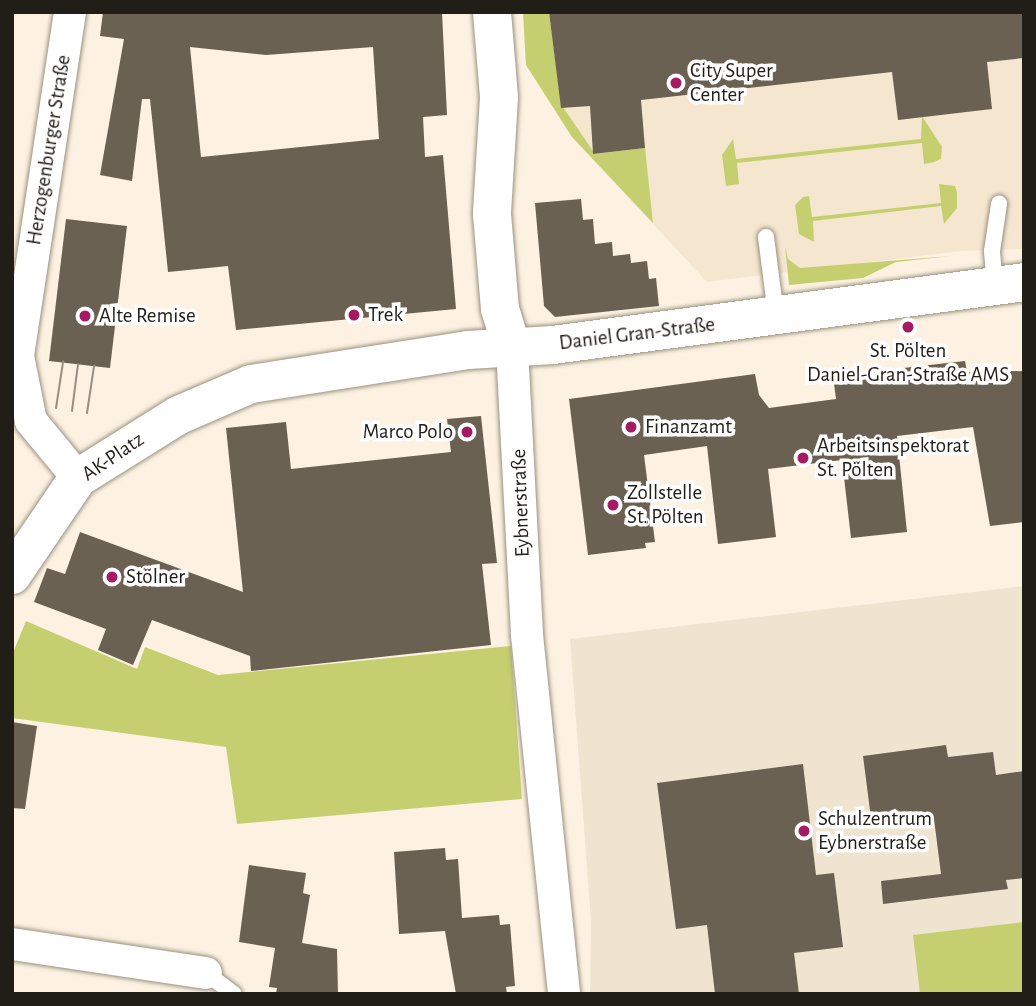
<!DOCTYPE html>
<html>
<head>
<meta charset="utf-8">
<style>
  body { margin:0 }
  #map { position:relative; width:1036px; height:1006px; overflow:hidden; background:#fdf2e1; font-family:"Alegreya Sans",sans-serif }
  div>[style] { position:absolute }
  .built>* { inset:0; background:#f5e7cf }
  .education>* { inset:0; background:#efe4d0 }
  .green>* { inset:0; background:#c6cf6f }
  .building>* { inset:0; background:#6a6152 }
  .roads { filter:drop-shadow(0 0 2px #9a9181) drop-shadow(0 0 2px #9a9181) }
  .service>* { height:16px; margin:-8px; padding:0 8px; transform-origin:8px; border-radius:8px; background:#fff }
  .minor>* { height:32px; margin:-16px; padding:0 16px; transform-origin:16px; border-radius:16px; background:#fff }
  .tertiary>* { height:38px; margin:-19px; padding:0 19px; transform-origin:19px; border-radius:19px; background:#fff }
  .tram>* { height:2px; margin:-1px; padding:0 1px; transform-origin:1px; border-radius:1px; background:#978f83 }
  .dots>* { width:19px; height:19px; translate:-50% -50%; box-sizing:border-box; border:4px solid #fff; border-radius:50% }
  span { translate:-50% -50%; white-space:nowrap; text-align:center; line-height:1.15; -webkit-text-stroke:7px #fff; paint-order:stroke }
  .poi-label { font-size:21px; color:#211d17 }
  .left { translate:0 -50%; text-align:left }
  .right { translate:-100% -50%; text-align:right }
  .street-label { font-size:21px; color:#211d17 }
  .frame { position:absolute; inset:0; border:14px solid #211d17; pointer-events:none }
</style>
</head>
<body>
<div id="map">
  <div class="built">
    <div style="clip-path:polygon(523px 12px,1024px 12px,1024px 249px,961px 251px,707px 282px,572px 137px,526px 65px)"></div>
  </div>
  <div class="education">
    <div style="clip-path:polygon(1024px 586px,1024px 994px,590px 994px,591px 922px,570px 639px)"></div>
  </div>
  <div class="green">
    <div style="clip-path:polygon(523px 12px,549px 12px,561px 104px,595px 154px,645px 148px,653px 223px,572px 137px,526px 65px)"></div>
    <div style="clip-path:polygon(922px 116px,942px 147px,941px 159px,934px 162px,924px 164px,922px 143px,737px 163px,739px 184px,726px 186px,722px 155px,733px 139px,736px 159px,921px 139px)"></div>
    <div style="clip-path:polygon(939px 184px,955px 186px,957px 192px,957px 208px,944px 224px,941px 206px,813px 221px,814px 242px,799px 234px,795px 205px,803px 197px,809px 196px,812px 217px,941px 203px)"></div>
    <div style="clip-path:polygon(785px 246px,788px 259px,800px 268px,951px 256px,896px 262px,863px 278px,789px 285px)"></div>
    <div style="clip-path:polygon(26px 621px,137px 669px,145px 647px,218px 675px,511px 646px,522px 799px,237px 824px,226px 747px,12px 718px,12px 655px)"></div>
    <div style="clip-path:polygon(1024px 922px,1024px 994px,920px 994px,913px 935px)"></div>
  </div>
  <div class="building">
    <div style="clip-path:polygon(evenodd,103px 12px,442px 12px,447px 115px,423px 117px,425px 157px,443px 155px,456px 309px,236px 330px,228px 266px,168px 272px,150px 99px,142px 99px,132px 181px,100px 175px,124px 39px,100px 36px,103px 12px,190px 47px,266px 55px,373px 47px,379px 139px,201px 157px,190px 47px)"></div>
    <div style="clip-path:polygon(549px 12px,1024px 12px,1024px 58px,987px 62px,992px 109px,898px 120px,892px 72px,641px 100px,645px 148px,593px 154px,590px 106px,561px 108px)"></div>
    <div style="clip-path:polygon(581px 199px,583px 220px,593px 219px,595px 244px,612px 242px,613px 256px,630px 254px,631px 263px,647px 261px,649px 279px,656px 278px,659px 306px,555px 317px,544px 306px,535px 203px)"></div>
    <div style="clip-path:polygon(66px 219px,127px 226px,110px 368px,49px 361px)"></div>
    <div style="clip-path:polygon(965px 361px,967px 372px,1024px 371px,1024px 522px,990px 526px,973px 427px,897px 436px,907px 532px,851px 538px,842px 460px,768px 469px,776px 537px,718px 544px,707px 446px,644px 455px,655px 542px,645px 543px,646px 548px,588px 555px,569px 399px,755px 374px,759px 395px,769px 408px,836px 399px,833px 376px)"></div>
    <div style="clip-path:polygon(481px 416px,497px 563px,482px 564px,491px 645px,251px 671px,250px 656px,152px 620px,133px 665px,98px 650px,106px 629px,34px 602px,47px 568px,65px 574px,80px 532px,243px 592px,226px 428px,286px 422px,291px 469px,451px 452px,447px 419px)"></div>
    <div style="clip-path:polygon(12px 722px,37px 726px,25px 809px,12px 808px)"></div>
    <div style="clip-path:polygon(946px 745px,948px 757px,993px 752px,996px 775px,1024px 771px,1024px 878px,1006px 880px,1008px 889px,883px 904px,881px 881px,941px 874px,934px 819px,872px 826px,863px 756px)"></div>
    <div style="clip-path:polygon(803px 764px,816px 875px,834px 873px,843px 947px,794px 953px,799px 994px,715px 994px,707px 925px,676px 929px,657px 783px)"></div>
    <div style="clip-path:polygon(445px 848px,446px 860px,458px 859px,462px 918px,499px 915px,500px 925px,510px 924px,515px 986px,506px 987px,507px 994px,456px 994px,445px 931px,399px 934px,394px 852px)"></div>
    <div style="clip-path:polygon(249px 865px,306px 873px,303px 893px,310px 895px,302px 943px,337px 949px,338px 994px,276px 994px,277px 988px,269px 987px,275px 948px,239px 942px)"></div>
  </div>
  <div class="roads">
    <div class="service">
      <div style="left:766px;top:237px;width:79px;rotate:82.7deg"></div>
      <div style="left:995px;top:286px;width:35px;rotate:-95deg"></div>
      <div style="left:992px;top:251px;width:48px;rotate:-81.5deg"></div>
      <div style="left:206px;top:973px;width:35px;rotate:37deg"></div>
    </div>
    <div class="minor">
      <div style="left:70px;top:12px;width:348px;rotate:98.6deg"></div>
      <div style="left:18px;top:356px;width:66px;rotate:78.7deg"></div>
      <div style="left:31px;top:421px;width:74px;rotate:50.5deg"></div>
      <div style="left:512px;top:348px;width:287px;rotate:87deg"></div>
      <div style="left:527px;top:635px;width:361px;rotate:84.1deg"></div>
      <div style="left:12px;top:944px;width:196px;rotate:8.5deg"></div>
    </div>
    <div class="tertiary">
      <div style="left:492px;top:12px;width:86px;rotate:85.3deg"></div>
      <div style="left:499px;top:98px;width:116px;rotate:93.5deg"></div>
      <div style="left:492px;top:214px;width:95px;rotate:85.2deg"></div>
      <div style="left:500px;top:309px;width:41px;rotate:72.9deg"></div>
      <div style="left:12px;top:575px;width:117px;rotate:-55.8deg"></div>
      <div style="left:78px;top:478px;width:119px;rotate:-32deg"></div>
      <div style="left:179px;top:415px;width:78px;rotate:-23.3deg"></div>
      <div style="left:251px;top:384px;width:220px;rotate:-8.9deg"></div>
      <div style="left:468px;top:350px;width:85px;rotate:-3.4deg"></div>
      <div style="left:553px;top:345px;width:475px;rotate:-7.6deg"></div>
    </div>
  </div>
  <div class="tram">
    <div style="left:56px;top:408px;width:47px;rotate:-81.3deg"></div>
    <div style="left:72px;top:411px;width:47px;rotate:-82.7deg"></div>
    <div style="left:87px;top:413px;width:48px;rotate:-81.5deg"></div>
  </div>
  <div class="dots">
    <div style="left:676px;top:83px;background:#a41a63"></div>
    <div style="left:354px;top:315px;background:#a41a63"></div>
    <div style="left:85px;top:316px;background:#a41a63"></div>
    <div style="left:908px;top:327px;background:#a41a63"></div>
    <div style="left:631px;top:427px;background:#a41a63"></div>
    <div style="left:467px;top:432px;background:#a41a63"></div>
    <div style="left:803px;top:458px;background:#a41a63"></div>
    <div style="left:613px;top:505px;background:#a41a63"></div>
    <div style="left:112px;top:577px;background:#a41a63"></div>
    <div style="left:804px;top:831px;background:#a41a63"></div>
  </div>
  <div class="poi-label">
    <span class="left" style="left:690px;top:83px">City Super<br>Center</span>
    <span class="left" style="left:368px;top:315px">Trek</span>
    <span class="left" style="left:99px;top:316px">Alte Remise</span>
    <span style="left:908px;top:363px">St. Pölten<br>Daniel-Gran-Straße AMS</span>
    <span class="left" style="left:645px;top:427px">Finanzamt</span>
    <span class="right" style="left:453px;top:432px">Marco Polo</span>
    <span class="left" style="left:817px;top:458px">Arbeitsinspektorat<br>St. Pölten</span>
    <span class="left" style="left:627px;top:505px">Zollstelle<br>St. Pölten</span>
    <span class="left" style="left:126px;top:577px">Stölner</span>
    <span class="left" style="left:818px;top:831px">Schulzentrum<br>Eybnerstraße</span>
  </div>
  <div class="street-label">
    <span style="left:49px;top:150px;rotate:-81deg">Herzogenburger Straße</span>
    <span style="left:637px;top:334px;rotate:-7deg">Daniel Gran-Straße</span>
    <span style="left:113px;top:457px;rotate:-34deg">AK-Platz</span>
    <span style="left:521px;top:503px;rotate:-92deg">Eybnerstraße</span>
  </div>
  <div class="frame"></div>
</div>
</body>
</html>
